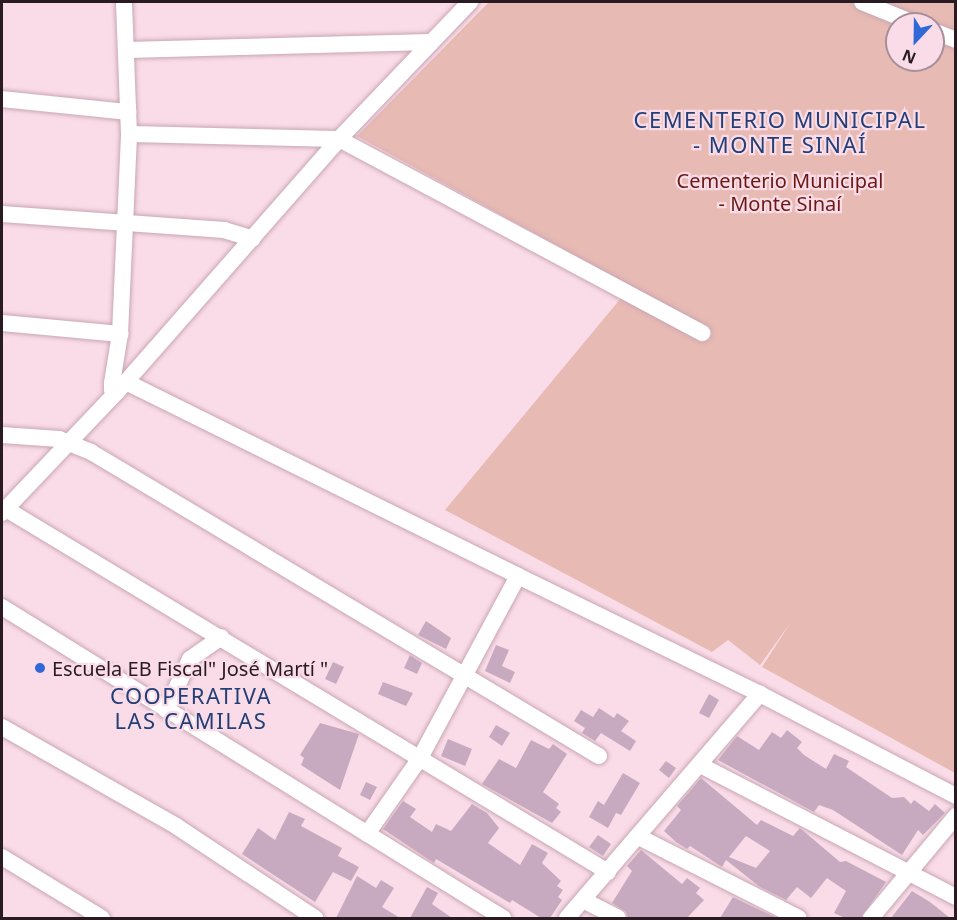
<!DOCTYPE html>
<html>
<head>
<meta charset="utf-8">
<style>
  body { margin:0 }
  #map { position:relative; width:957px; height:920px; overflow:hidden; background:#fadce8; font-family:"Noto Sans",sans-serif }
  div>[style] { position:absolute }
  .green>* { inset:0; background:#e7bab3 }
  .building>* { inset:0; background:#c7aac0 }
  .roads { filter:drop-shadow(0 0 2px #c9a6b4) drop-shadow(0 0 2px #c9a6b4) }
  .minor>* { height:16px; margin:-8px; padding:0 8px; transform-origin:8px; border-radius:8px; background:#fff }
  .dots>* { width:16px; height:16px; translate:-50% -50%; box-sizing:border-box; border:3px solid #fadce8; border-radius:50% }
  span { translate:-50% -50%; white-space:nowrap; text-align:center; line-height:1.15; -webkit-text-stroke:4.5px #fadce8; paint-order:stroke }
  .park-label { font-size:20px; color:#6b1912 }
  .poi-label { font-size:20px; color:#291b21 }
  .left { translate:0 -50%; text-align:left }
  .quarter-label { font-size:22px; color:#233f76; letter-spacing:1.5px }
  .frame { position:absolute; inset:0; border:3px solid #291b21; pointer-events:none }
  .north { position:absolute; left:885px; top:12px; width:60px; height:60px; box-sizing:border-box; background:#fadce8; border:2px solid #a68f98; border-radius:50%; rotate:202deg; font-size:16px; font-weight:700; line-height:24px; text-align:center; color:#291b21 }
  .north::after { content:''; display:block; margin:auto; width:21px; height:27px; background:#3068d6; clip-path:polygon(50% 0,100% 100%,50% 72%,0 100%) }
</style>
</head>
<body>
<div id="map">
  <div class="green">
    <div style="clip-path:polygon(evenodd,489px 2px,955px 2px,955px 773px,762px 667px,791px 622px,760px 665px,728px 640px,712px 652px,445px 510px,631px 286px,357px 136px,489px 2px,897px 24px,933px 24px,933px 60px,897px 60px,897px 24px)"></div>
  </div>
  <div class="building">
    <div style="clip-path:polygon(426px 621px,451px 638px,446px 649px,418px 635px)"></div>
    <div style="clip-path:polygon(496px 645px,509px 650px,502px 666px,515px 672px,510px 683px,485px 671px)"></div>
    <div style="clip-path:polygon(410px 655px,422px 663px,417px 674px,404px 668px)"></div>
    <div style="clip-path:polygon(333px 662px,344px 667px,336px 684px,325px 679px)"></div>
    <div style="clip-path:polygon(383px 682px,413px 693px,406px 706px,378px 694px)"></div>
    <div style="clip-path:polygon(709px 694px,719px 700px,709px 718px,699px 713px)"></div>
    <div style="clip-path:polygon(599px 708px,614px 718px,617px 713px,629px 721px,621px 731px,636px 741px,630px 751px,601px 733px,595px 741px,582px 733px,585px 728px,574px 721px,581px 710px,593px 717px)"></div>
    <div style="clip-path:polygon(320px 723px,359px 734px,340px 790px,301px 765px,304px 758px,300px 755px)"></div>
    <div style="clip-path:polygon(496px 725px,510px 733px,502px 746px,489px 737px)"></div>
    <div style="clip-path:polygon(787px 730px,802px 742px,797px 748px,804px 755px,826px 769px,834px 754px,849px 761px,846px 767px,892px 798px,904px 797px,911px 804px,914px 800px,929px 811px,935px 804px,945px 813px,923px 835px,918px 830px,902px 855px,833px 810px,819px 805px,814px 812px,718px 760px,737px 736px,759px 750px,772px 732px,781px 738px)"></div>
    <div style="clip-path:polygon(448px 739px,472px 749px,465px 766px,441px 756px)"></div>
    <div style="clip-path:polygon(531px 740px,549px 749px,553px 744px,567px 754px,543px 792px,559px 804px,556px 808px,561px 812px,552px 823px,482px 784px,499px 759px,516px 768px)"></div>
    <div style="clip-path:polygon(666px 761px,676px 768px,669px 778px,659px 770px)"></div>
    <div style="clip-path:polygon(623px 773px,640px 783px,621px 815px,616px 813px,608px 828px,589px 817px,598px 801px,604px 805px)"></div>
    <div style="clip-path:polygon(evenodd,701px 778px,757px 825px,761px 820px,793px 836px,800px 828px,840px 862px,846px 861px,886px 882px,861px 918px,845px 918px,834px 913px,846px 891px,827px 878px,811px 898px,797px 887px,786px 900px,760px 887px,726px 860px,722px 867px,690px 846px,687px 849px,676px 842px,664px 831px,681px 810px,677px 806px,701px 778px,746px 836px,770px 851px,756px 868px,729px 857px,746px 836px)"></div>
    <div style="clip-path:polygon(366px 782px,377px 787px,370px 800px,360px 795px)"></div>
    <div style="clip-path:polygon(403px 801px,416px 809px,410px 817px,432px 832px,436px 824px,451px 831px,472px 804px,487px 813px,499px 828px,488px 843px,520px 865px,532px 844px,548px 853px,542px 863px,561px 881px,557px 886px,563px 890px,558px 897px,562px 900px,550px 918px,541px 918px,512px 900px,510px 903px,436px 859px,434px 863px,383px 829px)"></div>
    <div style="clip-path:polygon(289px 812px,305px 819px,301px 826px,342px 848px,338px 856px,359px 867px,351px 881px,333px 872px,315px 902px,242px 854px,258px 828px,275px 840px)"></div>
    <div style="clip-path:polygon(598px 835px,611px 844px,603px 856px,589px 847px)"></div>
    <div style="clip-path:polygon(641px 850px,682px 884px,687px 878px,700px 888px,696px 893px,704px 900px,687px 918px,628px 918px,626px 912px,612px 903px,632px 871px,627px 866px)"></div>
    <div style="clip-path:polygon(357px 876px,376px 888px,381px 880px,394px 888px,382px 907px,400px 918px,336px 918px)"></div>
    <div style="clip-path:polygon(427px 887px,438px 893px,432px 904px,452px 918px,410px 918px)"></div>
    <div style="clip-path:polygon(912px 891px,930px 902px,950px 918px,891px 918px)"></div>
    <div style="clip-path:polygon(733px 897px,745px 903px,777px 918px,720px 918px)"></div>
  </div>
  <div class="roads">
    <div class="minor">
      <div style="left:862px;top:2px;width:58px;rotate:22.2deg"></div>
      <div style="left:933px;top:31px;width:25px;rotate:21deg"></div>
      <div style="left:126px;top:50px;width:305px;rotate:-1.5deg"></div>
      <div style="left:2px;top:99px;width:127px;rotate:5.9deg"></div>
      <div style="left:129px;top:134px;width:210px;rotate:1.4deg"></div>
      <div style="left:339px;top:139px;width:412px;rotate:28.1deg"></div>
      <div style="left:2px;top:214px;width:223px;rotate:4.1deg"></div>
      <div style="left:224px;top:230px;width:30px;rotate:17deg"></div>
      <div style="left:2px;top:323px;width:119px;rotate:5.3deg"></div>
      <div style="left:126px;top:382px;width:437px;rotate:26.3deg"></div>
      <div style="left:117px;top:392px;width:5px;rotate:-158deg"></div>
      <div style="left:112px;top:390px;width:7px;rotate:-90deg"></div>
      <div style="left:112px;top:383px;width:50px;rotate:-80.7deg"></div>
      <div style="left:120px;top:334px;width:200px;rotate:-87.4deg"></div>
      <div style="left:129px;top:134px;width:132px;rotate:-92.2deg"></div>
      <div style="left:2px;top:435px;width:57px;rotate:4deg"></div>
      <div style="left:59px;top:439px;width:35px;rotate:22deg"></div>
      <div style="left:91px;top:452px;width:592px;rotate:30.9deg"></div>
      <div style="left:6px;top:509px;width:703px;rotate:31.09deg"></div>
      <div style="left:2px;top:513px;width:167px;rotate:-46.5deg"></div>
      <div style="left:117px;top:392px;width:337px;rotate:-48.7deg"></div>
      <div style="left:339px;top:139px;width:190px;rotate:-46.3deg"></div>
      <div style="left:2px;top:607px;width:590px;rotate:31.83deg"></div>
      <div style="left:166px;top:710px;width:56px;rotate:-64.8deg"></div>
      <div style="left:190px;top:659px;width:38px;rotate:-35deg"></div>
      <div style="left:2px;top:727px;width:200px;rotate:29.6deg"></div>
      <div style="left:176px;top:826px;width:167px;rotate:33.5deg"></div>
      <div style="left:702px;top:766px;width:286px;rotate:27.3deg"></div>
      <div style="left:367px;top:834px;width:93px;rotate:-55.1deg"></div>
      <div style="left:420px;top:758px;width:207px;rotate:-61.7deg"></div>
      <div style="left:518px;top:576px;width:269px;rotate:26deg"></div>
      <div style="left:760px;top:694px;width:221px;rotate:27.5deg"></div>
      <div style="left:639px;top:837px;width:179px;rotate:26.9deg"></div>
      <div style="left:2px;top:857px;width:117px;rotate:31.4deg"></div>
      <div style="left:583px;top:900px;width:39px;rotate:27deg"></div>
      <div style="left:567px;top:918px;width:296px;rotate:-49.3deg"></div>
      <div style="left:871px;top:918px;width:133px;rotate:-50.2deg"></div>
    </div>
  </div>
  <div class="dots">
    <div style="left:40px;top:668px;background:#3068d6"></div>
  </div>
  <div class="park-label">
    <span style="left:780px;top:192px">Cementerio Municipal<br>- Monte Sinaí</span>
  </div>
  <div class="poi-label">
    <span class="left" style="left:52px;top:668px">Escuela EB Fiscal" José Martí "</span>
  </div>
  <div class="quarter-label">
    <span style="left:780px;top:132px">CEMENTERIO MUNICIPAL<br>- MONTE SINAÍ</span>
    <span style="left:191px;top:708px">COOPERATIVA<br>LAS CAMILAS</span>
  </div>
  <div class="frame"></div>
  <div class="north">N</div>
</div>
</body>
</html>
